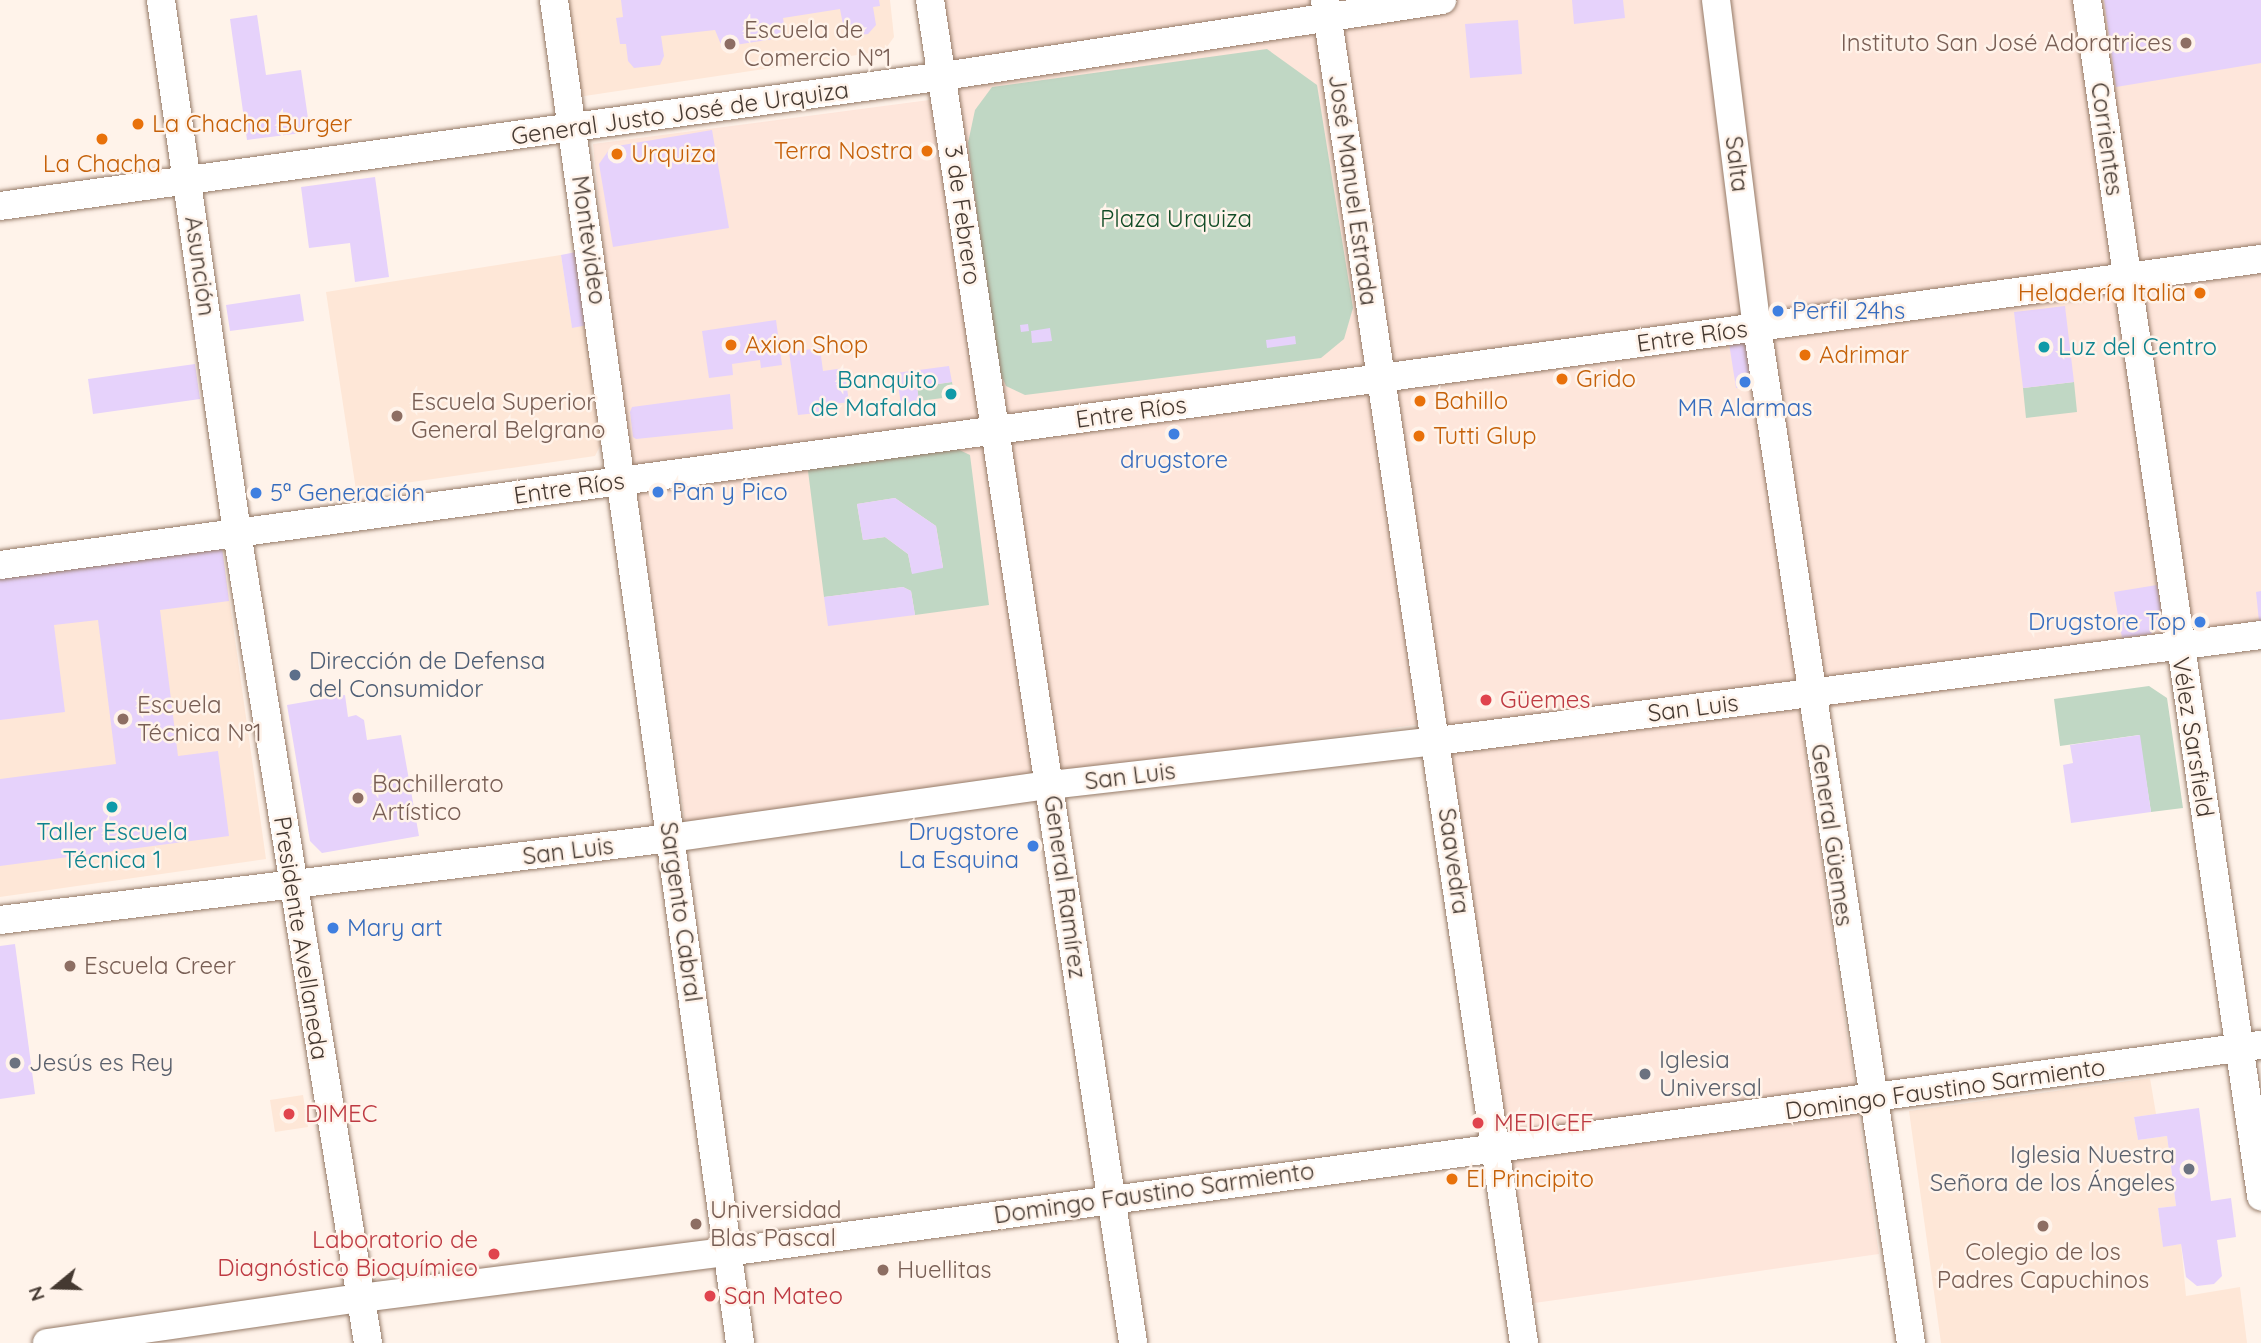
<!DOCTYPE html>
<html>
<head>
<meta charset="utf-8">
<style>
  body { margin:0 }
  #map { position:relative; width:2261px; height:1343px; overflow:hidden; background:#fff3ea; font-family:Quicksand,sans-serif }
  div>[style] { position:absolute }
  .commercial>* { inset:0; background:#fee6db }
  .built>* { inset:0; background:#fee7d7 }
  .green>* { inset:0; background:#c0d7c4 }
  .building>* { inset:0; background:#e6d2fb }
  .roads { filter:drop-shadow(0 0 2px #957a67) drop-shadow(0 0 2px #957a67) }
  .minor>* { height:28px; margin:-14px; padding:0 14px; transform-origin:14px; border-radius:14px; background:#fff }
  .dots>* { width:19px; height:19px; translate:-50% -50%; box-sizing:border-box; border:4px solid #fff3ea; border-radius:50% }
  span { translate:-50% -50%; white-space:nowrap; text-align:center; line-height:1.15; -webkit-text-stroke:5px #fff3ea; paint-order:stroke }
  .education-label { font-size:24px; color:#785e54 }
  .left { translate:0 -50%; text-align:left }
  .right { translate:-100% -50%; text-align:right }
  .street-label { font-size:24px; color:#453931 }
  .food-label { font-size:24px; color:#c56008 }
  .park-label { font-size:24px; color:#124c26 }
  .shop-label { font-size:24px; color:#366cbe }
  .culture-label { font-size:24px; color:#0d838f }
  .service-label { font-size:24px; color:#4e5e75 }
  .health-label { font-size:24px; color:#be3a42 }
  .worship-label { font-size:24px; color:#5b616d }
  .north { position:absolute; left:21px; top:1252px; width:70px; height:70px; -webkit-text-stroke:5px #fff3ea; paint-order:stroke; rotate:251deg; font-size:19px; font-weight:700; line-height:28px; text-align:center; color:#453931 }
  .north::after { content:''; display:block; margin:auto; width:24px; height:32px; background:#453931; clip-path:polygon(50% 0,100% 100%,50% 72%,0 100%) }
</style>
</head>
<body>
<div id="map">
  <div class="commercial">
    <div style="clip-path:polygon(942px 0,2261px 0,2261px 646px,1800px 712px,1879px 1254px,1506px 1307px,1421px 724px,686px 830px,608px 295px,593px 144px,960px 96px)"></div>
  </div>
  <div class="built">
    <div style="clip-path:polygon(564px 0,890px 0,894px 37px,884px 51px,578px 97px)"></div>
    <div style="clip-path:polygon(561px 255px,572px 327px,588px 325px,601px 444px,595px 456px,356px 490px,326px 292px)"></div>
    <div style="clip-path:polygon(222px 547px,266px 859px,0 897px,0 578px)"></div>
    <div style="clip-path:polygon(2150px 1078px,2156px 1114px,2134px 1117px,2138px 1140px,2167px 1136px,2176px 1206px,2158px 1208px,2163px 1246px,2181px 1244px,2186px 1296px,2240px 1287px,2247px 1343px,1941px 1343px,1909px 1111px)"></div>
    <div style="clip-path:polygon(303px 1095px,308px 1127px,275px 1132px,270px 1100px)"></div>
  </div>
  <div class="green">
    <div style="clip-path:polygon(1267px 49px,1317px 85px,1353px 308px,1344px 339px,1321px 358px,1025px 395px,1006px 386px,996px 363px,968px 143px,975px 110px,992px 87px)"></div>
    <div style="clip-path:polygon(952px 382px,954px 394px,951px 397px,919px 401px,917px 387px)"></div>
    <div style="clip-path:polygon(2074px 382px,2077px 412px,2026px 418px,2023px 388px)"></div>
    <div style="clip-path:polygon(evenodd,947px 444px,970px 455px,989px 605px,915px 615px,911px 591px,903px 587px,824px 597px,807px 463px,947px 444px,895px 498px,936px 526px,943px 567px,912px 573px,908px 554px,885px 537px,863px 540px,857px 504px,895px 498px)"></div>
    <div style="clip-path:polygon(2149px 686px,2167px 698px,2183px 808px,2151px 812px,2139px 735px,2060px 746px,2054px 699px)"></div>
  </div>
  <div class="building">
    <div style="clip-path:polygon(621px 0,879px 0,880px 6px,873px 7px,876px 25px,868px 34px,853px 36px,844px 30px,840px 9px,783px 18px,786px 37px,722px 47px,715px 30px,661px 36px,664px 56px,660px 65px,634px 68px,628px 61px,626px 44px,620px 44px,616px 18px,623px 17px)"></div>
    <div style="clip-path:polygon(1572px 0,1623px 0,1625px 18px,1574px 24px)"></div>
    <div style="clip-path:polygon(2104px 0,2261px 0,2261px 63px,2116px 87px)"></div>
    <div style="clip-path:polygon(257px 15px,266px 75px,301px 70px,310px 132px,247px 140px,230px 19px)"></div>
    <div style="clip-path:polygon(1518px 20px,1522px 74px,1470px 78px,1465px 24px)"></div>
    <div style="clip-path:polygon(712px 130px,729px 228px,613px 247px,599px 164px,611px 147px)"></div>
    <div style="clip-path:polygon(375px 177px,389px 277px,355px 282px,350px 243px,309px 248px,301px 187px)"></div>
    <div style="clip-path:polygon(576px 252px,588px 325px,572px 328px,561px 255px)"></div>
    <div style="clip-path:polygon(300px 294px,304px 321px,230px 331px,226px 305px)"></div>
    <div style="clip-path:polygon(2065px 306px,2074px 382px,2023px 388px,2014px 312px)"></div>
    <div style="clip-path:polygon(776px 320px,782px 365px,761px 368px,760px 360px,732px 364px,733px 375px,709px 378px,702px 331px)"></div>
    <div style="clip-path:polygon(1028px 324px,1029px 331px,1021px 332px,1020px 325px)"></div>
    <div style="clip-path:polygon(1050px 328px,1052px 341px,1032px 343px,1031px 331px)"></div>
    <div style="clip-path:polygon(1295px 336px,1296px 344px,1267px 348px,1266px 340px)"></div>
    <div style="clip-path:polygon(1754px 339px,1755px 386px,1736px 388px,1729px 343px)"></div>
    <div style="clip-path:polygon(820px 348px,823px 371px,844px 368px,849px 402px,825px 405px,826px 412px,798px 415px,789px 352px)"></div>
    <div style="clip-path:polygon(195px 364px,200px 399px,93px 414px,88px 379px)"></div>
    <div style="clip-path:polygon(949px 366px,952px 382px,917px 387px,919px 401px,901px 404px,896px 373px)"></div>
    <div style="clip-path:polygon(730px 394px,733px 429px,636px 439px,633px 437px,630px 412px,632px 407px)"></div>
    <div style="clip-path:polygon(895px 498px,936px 526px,943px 568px,912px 574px,908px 554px,885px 537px,863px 540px,857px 504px)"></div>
    <div style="clip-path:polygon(222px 547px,229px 601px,160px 610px,178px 756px,218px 751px,229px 836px,0 866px,0 779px,116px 764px,98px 620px,54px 625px,65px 712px,0 720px,0 577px)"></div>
    <div style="clip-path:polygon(2157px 585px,2162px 618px,2151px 634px,2122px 638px,2114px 592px)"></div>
    <div style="clip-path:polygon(903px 587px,911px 591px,915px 615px,828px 626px,824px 597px)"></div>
    <div style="clip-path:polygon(2261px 591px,2261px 621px,2259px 621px,2256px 592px)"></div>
    <div style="clip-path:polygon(345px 695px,348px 717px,356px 715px,364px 720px,367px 740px,401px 735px,419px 836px,322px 853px,310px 841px,287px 705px)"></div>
    <div style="clip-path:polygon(2140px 735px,2151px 812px,2071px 823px,2063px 765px,2073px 763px,2070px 745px)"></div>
    <div style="clip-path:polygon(15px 944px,35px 1094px,0 1099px,0 946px)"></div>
    <div style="clip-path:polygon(2199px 1108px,2211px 1201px,2231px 1198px,2236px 1237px,2217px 1240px,2222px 1276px,2214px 1284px,2197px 1286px,2186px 1277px,2181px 1244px,2163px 1247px,2158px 1208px,2176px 1206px,2167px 1136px,2138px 1140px,2134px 1117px)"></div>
  </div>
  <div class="roads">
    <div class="minor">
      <div style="left:161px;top:0;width:538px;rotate:81.88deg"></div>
      <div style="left:237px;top:533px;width:821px;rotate:80.81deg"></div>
      <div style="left:554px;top:0;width:1356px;rotate:82.11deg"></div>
      <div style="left:930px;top:0;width:1358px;rotate:81.4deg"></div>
      <div style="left:1325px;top:0;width:1358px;rotate:81.57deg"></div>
      <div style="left:1716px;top:0;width:330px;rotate:82.9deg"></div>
      <div style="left:1757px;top:327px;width:1028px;rotate:81.38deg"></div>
      <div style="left:2087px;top:0;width:1209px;rotate:81.72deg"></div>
      <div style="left:0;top:206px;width:953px;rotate:-7.84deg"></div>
      <div style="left:944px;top:76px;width:504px;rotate:-8.68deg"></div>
      <div style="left:0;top:565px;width:2282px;rotate:-7.71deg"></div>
      <div style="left:0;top:920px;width:676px;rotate:-6.97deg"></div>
      <div style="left:671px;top:838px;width:383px;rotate:-8deg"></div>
      <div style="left:1050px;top:785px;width:389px;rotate:-6.5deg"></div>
      <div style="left:1437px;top:741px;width:831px;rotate:-7.33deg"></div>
      <div style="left:47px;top:1343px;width:317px;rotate:-8.2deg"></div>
      <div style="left:361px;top:1298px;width:369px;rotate:-7.2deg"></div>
      <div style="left:727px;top:1252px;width:1548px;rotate:-7.69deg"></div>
    </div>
  </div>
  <div class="dots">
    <div style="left:2186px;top:43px;background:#8d6e63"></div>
    <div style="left:730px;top:44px;background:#8d6e63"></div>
    <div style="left:138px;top:124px;background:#e8710a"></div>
    <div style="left:102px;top:139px;background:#e8710a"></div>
    <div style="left:927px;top:151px;background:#e8710a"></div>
    <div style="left:617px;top:154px;background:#e8710a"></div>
    <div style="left:2200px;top:293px;background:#e8710a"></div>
    <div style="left:1778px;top:311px;background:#3f7fe0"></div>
    <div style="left:731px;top:345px;background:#e8710a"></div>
    <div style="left:2044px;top:347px;background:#0f9aa8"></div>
    <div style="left:1805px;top:355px;background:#e8710a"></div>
    <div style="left:1562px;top:379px;background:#e8710a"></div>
    <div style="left:1745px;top:382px;background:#3f7fe0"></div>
    <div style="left:951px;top:394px;background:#0f9aa8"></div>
    <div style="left:1420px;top:401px;background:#e8710a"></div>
    <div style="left:397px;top:416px;background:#8d6e63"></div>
    <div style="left:1174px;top:434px;background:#3f7fe0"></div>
    <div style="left:1419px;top:436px;background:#e8710a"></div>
    <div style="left:658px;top:492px;background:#3f7fe0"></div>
    <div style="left:256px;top:493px;background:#3f7fe0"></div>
    <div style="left:2200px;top:622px;background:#3f7fe0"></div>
    <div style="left:295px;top:675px;background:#5c6f8a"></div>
    <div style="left:1486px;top:700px;background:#e0444e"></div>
    <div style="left:123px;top:719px;background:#8d6e63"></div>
    <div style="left:358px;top:798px;background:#8d6e63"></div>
    <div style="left:112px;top:807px;background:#0f9aa8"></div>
    <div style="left:1033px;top:846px;background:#3f7fe0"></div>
    <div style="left:333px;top:928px;background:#3f7fe0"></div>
    <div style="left:70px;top:966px;background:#8d6e63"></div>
    <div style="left:15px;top:1063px;background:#6b7280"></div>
    <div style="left:1645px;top:1074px;background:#6b7280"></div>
    <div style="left:289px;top:1114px;background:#e0444e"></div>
    <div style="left:1478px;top:1123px;background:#e0444e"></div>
    <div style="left:2189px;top:1169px;background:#6b7280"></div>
    <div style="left:1452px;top:1179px;background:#e8710a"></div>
    <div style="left:696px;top:1224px;background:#8d6e63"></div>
    <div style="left:2043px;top:1226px;background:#8d6e63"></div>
    <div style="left:494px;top:1254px;background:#e0444e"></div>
    <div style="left:883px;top:1270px;background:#8d6e63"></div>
    <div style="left:710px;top:1296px;background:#e0444e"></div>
  </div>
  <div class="education-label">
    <span class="left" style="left:744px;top:44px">Escuela de<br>Comercio Nº1</span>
    <span class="right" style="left:2172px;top:43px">Instituto San José Adoratrices</span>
    <span class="left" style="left:411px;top:416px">Escuela Superior<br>General Belgrano</span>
    <span class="left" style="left:137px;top:719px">Escuela<br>Técnica Nº1</span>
    <span class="left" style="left:372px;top:798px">Bachillerato<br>Artístico</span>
    <span class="left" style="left:84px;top:966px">Escuela Creer</span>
    <span class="left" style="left:710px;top:1224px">Universidad<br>Blas Pascal</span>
    <span style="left:2043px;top:1266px">Colegio de los<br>Padres Capuchinos</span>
    <span class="left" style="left:897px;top:1270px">Huellitas</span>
  </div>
  <div class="street-label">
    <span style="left:680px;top:113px;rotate:-8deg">General Justo José de Urquiza</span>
    <span style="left:2107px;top:139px;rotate:82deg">Corrientes</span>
    <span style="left:1737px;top:164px;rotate:83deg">Salta</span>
    <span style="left:1353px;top:190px;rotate:82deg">José Manuel Estrada</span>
    <span style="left:963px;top:215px;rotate:82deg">3 de Febrero</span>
    <span style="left:589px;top:240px;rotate:82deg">Montevideo</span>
    <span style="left:200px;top:266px;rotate:82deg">Asunción</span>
    <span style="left:1692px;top:336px;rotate:-8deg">Entre Ríos</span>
    <span style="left:1131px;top:412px;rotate:-8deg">Entre Ríos</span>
    <span style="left:569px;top:488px;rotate:-8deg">Entre Ríos</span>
    <span style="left:1693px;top:708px;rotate:-7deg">San Luis</span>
    <span style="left:2193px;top:737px;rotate:81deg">Vélez Sarsfield</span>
    <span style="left:1130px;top:776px;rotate:-7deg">San Luis</span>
    <span style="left:1832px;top:835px;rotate:82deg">General Güemes</span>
    <span style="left:568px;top:851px;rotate:-7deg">San Luis</span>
    <span style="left:1454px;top:861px;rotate:82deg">Saavedra</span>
    <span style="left:1065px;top:887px;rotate:82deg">General Ramírez</span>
    <span style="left:681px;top:912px;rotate:82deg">Sargento Cabral</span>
    <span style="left:301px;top:938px;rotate:81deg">Presidente Avellaneda</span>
    <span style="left:1945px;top:1089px;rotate:-8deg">Domingo Faustino Sarmiento</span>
    <span style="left:1154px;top:1193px;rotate:-8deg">Domingo Faustino Sarmiento</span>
  </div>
  <div class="food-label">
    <span class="left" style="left:152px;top:124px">La Chacha Burger</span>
    <span class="right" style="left:913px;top:151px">Terra Nostra</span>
    <span class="left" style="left:631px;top:154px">Urquiza</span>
    <span style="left:102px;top:164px">La Chacha</span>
    <span class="right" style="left:2186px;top:293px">Heladería Italia</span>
    <span class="left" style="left:745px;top:345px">Axion Shop</span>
    <span class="left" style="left:1819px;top:355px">Adrimar</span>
    <span class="left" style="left:1576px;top:379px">Grido</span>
    <span class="left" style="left:1434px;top:401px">Bahillo</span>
    <span class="left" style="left:1433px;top:436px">Tutti Glup</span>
    <span class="left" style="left:1466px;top:1179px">El Principito</span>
  </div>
  <div class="park-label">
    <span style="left:1176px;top:219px">Plaza Urquiza</span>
  </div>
  <div class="shop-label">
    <span class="left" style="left:1792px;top:311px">Perfil 24hs</span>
    <span style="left:1745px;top:408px">MR Alarmas</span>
    <span style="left:1174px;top:460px">drugstore</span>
    <span class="left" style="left:672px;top:492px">Pan y Pico</span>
    <span class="left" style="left:270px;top:493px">5ª Generación</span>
    <span class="right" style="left:2186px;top:622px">Drugstore Top</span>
    <span class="right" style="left:1019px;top:846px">Drugstore<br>La Esquina</span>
    <span class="left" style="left:347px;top:928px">Mary art</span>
  </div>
  <div class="culture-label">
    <span class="left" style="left:2058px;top:347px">Luz del Centro</span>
    <span class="right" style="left:937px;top:394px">Banquito<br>de Mafalda</span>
    <span style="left:112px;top:846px">Taller Escuela<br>Técnica 1</span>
  </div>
  <div class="service-label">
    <span class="left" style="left:309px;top:675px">Dirección de Defensa<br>del Consumidor</span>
  </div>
  <div class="health-label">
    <span class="left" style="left:1500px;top:700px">Güemes</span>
    <span class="left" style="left:305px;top:1114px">DIMEC</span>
    <span class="left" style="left:1494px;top:1123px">MEDICEF</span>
    <span class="right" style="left:478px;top:1254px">Laboratorio de<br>Diagnóstico Bioquímico</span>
    <span class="left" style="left:724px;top:1296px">San Mateo</span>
  </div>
  <div class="worship-label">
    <span class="left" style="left:1659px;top:1074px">Iglesia<br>Universal</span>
    <span class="left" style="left:29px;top:1063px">Jesús es Rey</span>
    <span class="right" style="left:2175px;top:1169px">Iglesia Nuestra<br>Señora de los Ángeles</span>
  </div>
  <div class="north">N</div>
</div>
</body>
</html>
